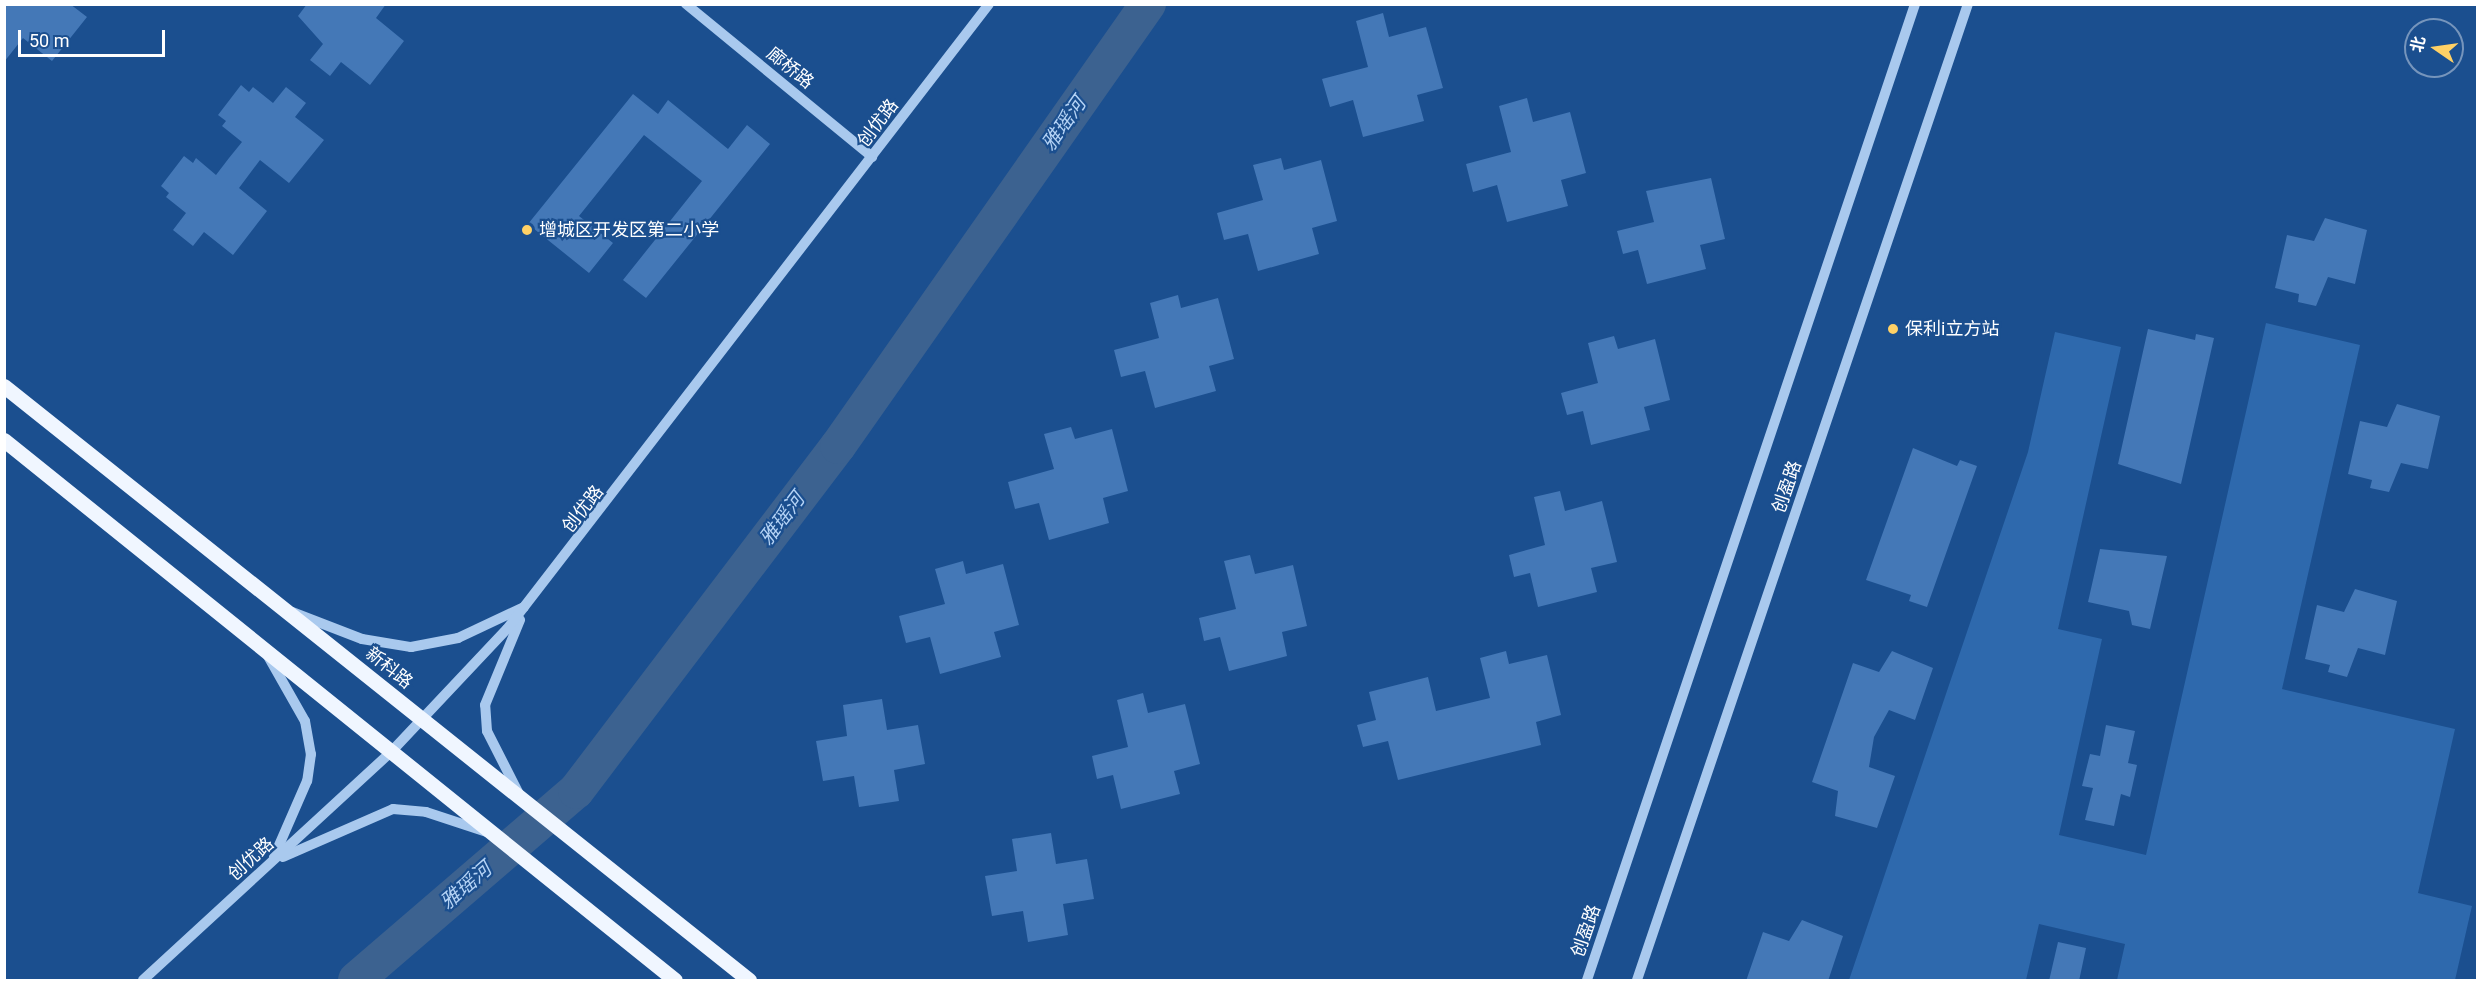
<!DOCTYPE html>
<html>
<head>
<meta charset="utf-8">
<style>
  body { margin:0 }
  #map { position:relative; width:2482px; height:985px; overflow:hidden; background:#1b4f8f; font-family:Roboto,"Noto Sans SC",sans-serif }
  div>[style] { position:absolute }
  .green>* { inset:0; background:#2e69ad }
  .river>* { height:36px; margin:-18px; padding:0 18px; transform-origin:18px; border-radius:18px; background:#3c6290 }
  .building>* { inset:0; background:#4478b7 }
  .minor>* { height:10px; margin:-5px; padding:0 5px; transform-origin:5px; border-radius:5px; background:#a9c9ee }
  .major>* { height:15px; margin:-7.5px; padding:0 7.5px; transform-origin:7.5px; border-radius:7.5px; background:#f0f6ff }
  .dots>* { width:16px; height:16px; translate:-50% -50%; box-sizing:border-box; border:3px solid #1b4f8f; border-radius:50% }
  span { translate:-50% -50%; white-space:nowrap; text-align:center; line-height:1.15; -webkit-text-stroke:4.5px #1b4f8f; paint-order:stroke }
  .street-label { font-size:18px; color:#fff }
  .poi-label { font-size:18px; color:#fff }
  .left { translate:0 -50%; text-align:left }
  .water-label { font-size:20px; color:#b5d3f5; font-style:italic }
  .frame { position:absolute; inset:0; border:6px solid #fff; pointer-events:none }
  .north { position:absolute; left:2404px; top:18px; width:60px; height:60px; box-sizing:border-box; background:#1b4f8f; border:2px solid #7695bc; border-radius:50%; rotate:283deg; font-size:16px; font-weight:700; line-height:24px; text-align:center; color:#fff }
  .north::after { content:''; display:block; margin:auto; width:21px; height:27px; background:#ffd166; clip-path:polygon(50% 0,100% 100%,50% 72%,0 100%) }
  .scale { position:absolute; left:18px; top:30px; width:147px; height:27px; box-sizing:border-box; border:3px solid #fff; border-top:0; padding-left:8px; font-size:18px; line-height:21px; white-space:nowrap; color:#fff; -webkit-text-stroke:4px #1b4f8f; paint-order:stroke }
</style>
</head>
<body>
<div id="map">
  <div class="green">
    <div style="clip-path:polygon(2266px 323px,2360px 345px,2282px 689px,2455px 729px,2418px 893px,2472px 906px,2455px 980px,2117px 980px,2125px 944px,2039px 924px,2026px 980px,1849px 980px,2028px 452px,2055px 332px,2121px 347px,2058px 629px,2102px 639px,2059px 835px,2146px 855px)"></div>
  </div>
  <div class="river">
    <div style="left:356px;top:980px;width:290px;rotate:-40.7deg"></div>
    <div style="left:576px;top:791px;width:433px;rotate:-52.8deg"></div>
    <div style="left:838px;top:446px;width:540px;rotate:-54.96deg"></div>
  </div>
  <div class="building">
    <div style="clip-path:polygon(4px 4px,70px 4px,87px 17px,52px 61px,23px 38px,4px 62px)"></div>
    <div style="clip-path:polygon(307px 4px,386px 4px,376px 18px,404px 41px,370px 85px,341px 62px,330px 76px,310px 60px,323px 44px,298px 16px)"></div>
    <div style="clip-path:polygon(1383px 13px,1389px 37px,1426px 27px,1443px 88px,1417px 95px,1424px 121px,1363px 137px,1353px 100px,1330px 107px,1322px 79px,1368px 67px,1356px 21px)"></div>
    <div style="clip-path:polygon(241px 85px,249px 92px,253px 87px,273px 103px,286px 87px,306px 103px,295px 117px,324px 140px,289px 183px,260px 160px,239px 188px,267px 211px,233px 255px,204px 232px,193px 246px,173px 230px,186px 213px,166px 197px,169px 193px,161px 186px,184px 156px,193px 163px,196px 158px,216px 175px,229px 158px,242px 142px,222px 126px,226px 121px,218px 115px)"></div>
    <div style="clip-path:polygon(633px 94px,658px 114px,668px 100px,728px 149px,747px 125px,770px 144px,646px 298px,623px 280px,702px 181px,644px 135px,579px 216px,613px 243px,589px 273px,528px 224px)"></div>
    <div style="clip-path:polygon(1527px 98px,1533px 122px,1570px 112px,1586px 173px,1561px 180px,1568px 206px,1507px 222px,1497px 185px,1473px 192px,1466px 164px,1511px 152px,1499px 106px)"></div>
    <div style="clip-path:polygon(1281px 158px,1284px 170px,1321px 160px,1337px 221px,1312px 228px,1319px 254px,1258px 271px,1248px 234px,1224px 240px,1217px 213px,1263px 200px,1253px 165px)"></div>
    <div style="clip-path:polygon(1711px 178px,1725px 239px,1700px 245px,1706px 269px,1647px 284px,1638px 250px,1623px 254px,1617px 231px,1654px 222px,1646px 191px)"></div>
    <div style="clip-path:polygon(2325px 218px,2367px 230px,2355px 284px,2328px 277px,2316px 306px,2298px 302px,2299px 294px,2275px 288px,2287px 235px,2314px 241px)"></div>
    <div style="clip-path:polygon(1178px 295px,1181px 308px,1218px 298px,1234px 359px,1209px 366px,1216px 391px,1155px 408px,1145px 371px,1121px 377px,1114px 350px,1159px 338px,1150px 303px)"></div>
    <div style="clip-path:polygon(2148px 329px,2195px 340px,2196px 334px,2214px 338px,2181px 484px,2118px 464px)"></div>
    <div style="clip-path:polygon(1614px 336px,1618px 349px,1655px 339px,1670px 400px,1644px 407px,1650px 430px,1591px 445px,1583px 411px,1567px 415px,1561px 393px,1598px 383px,1588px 343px)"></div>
    <div style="clip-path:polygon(2397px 404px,2440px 416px,2428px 469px,2401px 463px,2389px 492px,2370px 488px,2372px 480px,2348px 474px,2360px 421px,2387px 427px)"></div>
    <div style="clip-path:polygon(1071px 427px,1075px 439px,1112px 429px,1128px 491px,1103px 498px,1109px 523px,1049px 540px,1039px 503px,1015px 509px,1008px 482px,1054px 469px,1044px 434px)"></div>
    <div style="clip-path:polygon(1913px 448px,1957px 466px,1960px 460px,1977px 466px,1927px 607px,1909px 601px,1911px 595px,1866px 580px)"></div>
    <div style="clip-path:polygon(1560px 491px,1565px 511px,1602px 501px,1617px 562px,1591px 568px,1597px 592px,1538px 607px,1530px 573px,1514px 577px,1509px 555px,1545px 545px,1534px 497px)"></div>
    <div style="clip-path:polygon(2100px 549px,2167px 556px,2150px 629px,2132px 625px,2129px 611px,2088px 602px)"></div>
    <div style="clip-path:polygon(1250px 555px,1255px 574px,1293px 565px,1307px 626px,1282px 632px,1287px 656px,1229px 671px,1220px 637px,1204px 641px,1199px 618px,1236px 609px,1224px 561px)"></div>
    <div style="clip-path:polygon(963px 561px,966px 574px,1003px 564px,1019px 625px,994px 632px,1001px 657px,940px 674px,930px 637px,906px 643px,899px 616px,945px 604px,935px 569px)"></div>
    <div style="clip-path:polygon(2355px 589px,2397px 601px,2385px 655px,2358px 648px,2347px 677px,2328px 672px,2330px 665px,2305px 659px,2317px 605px,2344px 612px)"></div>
    <div style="clip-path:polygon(1506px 651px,1509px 664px,1547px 655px,1561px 715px,1536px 722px,1541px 745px,1398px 780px,1388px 741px,1363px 747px,1357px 725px,1376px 720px,1369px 692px,1428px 677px,1436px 711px,1490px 698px,1480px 658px)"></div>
    <div style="clip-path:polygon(1892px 651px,1933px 668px,1915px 720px,1889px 710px,1874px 737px,1869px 767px,1895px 776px,1877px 828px,1835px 816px,1838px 791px,1812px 782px,1853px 663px,1879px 672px)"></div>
    <div style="clip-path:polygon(1143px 693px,1148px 713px,1185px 704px,1200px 764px,1174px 771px,1180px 794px,1121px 809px,1113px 775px,1097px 779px,1092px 756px,1128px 747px,1117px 700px)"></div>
    <div style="clip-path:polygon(882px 699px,887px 730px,918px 725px,925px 764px,894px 770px,899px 801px,859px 807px,854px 776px,823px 781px,816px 741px,847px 736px,843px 705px)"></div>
    <div style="clip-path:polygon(2106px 725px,2135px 731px,2128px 763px,2137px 765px,2130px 797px,2121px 794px,2114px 826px,2085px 820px,2093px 788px,2082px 786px,2090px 754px,2100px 756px)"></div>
    <div style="clip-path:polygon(1051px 833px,1056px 864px,1087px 859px,1094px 899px,1063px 904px,1068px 935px,1028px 942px,1023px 911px,992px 916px,985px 876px,1017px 871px,1012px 839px)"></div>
    <div style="clip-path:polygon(1802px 920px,1843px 936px,1828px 981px,1746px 981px,1763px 932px,1789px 941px)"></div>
    <div style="clip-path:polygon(2058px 942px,2086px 948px,2079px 981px,2049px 981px)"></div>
  </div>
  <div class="minor">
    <div style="left:686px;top:4px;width:241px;rotate:39.4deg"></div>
    <div style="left:292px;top:612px;width:75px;rotate:21.1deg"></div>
    <div style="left:362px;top:639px;width:50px;rotate:9.3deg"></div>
    <div style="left:411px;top:647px;width:48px;rotate:-10.8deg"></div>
    <div style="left:458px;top:638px;width:73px;rotate:-25.2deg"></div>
    <div style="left:268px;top:656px;width:75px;rotate:60.4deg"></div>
    <div style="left:305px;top:721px;width:34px;rotate:80deg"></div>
    <div style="left:311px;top:754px;width:27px;rotate:98deg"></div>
    <div style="left:307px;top:781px;width:83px;rotate:113.5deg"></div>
    <div style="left:520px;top:796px;width:73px;rotate:-116.9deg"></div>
    <div style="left:487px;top:731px;width:26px;rotate:-94deg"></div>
    <div style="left:485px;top:705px;width:92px;rotate:-67.6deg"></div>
    <div style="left:283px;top:857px;width:120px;rotate:-23.6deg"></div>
    <div style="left:393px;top:809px;width:33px;rotate:5deg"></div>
    <div style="left:426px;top:812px;width:64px;rotate:18.2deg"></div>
    <div style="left:143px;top:980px;width:337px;rotate:-42.6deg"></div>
    <div style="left:391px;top:752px;width:169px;rotate:-46.7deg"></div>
    <div style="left:507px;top:629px;width:789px;rotate:-52.36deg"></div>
    <div style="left:1587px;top:980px;width:1030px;rotate:-71.42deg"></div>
    <div style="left:1637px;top:980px;width:1031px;rotate:-71.27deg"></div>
  </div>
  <div class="major">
    <div style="left:4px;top:386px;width:953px;rotate:38.57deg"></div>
    <div style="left:4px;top:440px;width:861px;rotate:38.83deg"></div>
  </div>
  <div class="dots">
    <div style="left:527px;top:230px;background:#ffd166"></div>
    <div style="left:1893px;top:329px;background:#ffd166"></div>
  </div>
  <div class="street-label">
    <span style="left:790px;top:68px;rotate:39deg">廊桥路</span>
    <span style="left:878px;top:123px;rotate:-53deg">创优路</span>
    <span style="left:1787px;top:487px;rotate:-71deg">创盈路</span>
    <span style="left:583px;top:509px;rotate:-52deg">创优路</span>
    <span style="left:389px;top:668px;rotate:39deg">新科路</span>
    <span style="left:251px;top:859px;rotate:-42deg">创优路</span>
    <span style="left:1586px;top:931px;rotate:-71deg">创盈路</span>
  </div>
  <div class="poi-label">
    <span class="left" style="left:539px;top:230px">增城区开发区第二小学</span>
    <span class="left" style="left:1905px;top:329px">保利i立方站</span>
  </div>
  <div class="water-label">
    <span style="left:1064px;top:124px;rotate:-55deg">雅瑶河</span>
    <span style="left:782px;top:519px;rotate:-53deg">雅瑶河</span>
    <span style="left:466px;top:886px;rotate:-41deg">雅瑶河</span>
  </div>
  <div class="frame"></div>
  <div class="north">北</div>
  <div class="scale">50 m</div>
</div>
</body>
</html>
